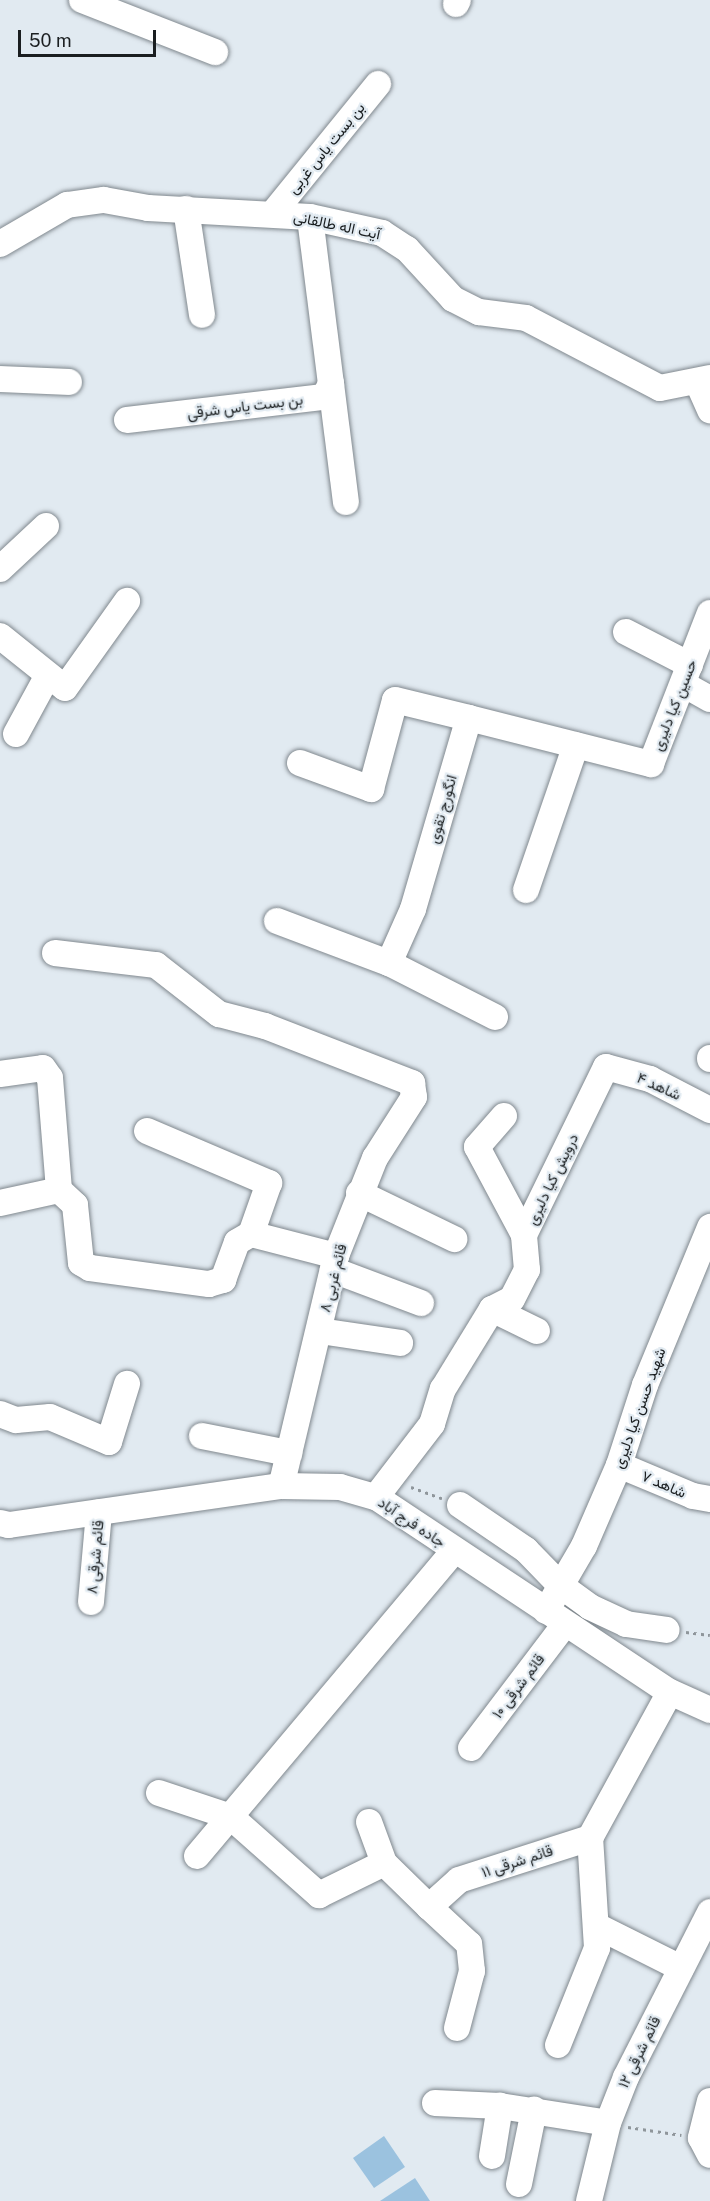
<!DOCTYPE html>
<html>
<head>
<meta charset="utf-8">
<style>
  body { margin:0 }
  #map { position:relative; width:710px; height:2201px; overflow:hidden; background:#e1eaf1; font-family:"Public Sans",Vazirmatn,sans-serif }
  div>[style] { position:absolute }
  .building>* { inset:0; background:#9bc2df }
  .path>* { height:3px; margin-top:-1.5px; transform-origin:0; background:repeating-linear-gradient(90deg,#8f969b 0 3px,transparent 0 7.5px) }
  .roads { filter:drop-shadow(0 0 2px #80888e) drop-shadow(0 0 2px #80888e) }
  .minor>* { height:26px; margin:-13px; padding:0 13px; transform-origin:13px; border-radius:13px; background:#fff }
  span { translate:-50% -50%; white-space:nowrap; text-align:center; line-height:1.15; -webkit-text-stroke:4.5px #e1eaf1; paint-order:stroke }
  .street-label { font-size:15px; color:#1a1e20 }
  .scale { position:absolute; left:18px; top:30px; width:138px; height:27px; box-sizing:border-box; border:3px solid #1a1e20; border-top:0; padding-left:8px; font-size:18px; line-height:21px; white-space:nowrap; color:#1a1e20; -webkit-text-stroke:4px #e1eaf1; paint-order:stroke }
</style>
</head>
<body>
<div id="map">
  <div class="building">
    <div style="clip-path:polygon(384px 2136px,405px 2167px,374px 2188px,353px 2158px)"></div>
    <div style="clip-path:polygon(415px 2178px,430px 2201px,380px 2201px)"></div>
  </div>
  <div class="path">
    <div style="left:411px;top:1487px;width:33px;rotate:20deg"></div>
    <div style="left:686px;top:1632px;width:24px;rotate:7deg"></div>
    <div style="left:628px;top:2127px;width:54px;rotate:8.6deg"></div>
  </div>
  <div class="roads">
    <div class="minor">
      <div style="left:82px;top:0;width:143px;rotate:21.4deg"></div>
      <div style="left:456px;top:4px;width:4px;rotate:-63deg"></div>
      <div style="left:186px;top:209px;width:107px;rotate:81.4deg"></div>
      <div style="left:274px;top:212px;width:165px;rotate:-50.9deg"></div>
      <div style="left:0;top:244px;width:78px;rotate:-30.2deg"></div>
      <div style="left:67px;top:205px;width:37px;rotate:-8deg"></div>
      <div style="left:104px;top:200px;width:45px;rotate:10.3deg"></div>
      <div style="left:148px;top:208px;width:162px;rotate:3.2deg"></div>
      <div style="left:310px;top:217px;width:74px;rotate:12.5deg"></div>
      <div style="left:382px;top:233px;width:30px;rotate:33deg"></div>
      <div style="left:407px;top:249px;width:68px;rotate:47.4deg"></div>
      <div style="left:453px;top:299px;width:29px;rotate:27deg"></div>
      <div style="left:479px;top:312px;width:47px;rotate:7.3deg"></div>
      <div style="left:526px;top:318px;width:151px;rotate:27.6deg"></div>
      <div style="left:660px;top:388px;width:51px;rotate:-11.3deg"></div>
      <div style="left:0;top:379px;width:69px;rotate:2.5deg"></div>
      <div style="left:698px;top:383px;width:30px;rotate:66deg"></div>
      <div style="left:331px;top:384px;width:119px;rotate:82.8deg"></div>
      <div style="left:127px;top:420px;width:198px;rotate:-6.7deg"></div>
      <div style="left:324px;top:397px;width:15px;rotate:-62deg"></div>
      <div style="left:331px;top:384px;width:168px;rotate:-97.2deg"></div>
      <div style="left:0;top:569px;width:63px;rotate:-43.1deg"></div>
      <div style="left:626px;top:632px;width:72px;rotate:27.3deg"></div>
      <div style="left:0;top:636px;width:83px;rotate:38.7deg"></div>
      <div style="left:65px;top:688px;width:107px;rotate:-54.5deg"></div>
      <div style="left:683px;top:684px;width:31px;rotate:29deg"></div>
      <div style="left:16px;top:734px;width:67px;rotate:-61.5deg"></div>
      <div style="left:300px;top:763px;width:76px;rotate:20.1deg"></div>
      <div style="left:371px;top:789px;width:92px;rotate:-74.9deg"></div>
      <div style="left:395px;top:700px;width:76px;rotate:13.7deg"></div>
      <div style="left:526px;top:890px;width:153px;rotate:-71deg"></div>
      <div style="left:277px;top:921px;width:120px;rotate:20.6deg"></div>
      <div style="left:55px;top:953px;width:102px;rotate:6.8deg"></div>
      <div style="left:156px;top:965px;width:80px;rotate:37.9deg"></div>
      <div style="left:219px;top:1014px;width:48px;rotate:14.6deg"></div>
      <div style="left:265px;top:1026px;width:158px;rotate:21.2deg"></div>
      <div style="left:412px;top:1083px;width:14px;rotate:82deg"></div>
      <div style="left:414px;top:1097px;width:72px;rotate:122.6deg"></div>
      <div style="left:375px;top:1158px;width:105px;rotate:111.7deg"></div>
      <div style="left:336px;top:1256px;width:236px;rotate:103.4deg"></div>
      <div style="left:495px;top:1017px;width:119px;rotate:-153deg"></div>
      <div style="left:389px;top:963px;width:59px;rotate:-66deg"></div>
      <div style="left:413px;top:909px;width:199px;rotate:-73.7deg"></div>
      <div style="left:469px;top:718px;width:188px;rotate:14.2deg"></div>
      <div style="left:651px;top:764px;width:162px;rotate:-68.7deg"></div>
      <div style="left:710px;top:1058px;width:1px;rotate:90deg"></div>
      <div style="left:0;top:1074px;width:43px;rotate:-7.9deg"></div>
      <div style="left:43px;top:1068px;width:12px;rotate:55deg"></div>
      <div style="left:50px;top:1078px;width:112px;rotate:85.4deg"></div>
      <div style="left:504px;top:1116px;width:41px;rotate:131.1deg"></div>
      <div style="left:477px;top:1147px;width:100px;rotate:61.9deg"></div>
      <div style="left:147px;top:1131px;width:133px;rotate:23.1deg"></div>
      <div style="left:269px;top:1183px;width:54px;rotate:109.4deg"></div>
      <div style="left:359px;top:1193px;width:106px;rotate:25.8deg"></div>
      <div style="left:0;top:1203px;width:60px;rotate:-12.4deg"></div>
      <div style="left:59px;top:1190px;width:22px;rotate:43deg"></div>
      <div style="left:75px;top:1205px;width:58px;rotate:84.1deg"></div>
      <div style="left:81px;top:1263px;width:10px;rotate:29deg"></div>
      <div style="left:90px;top:1268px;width:120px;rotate:7.7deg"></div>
      <div style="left:209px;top:1284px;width:15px;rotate:-16deg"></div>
      <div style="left:223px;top:1280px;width:40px;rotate:-69.8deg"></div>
      <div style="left:237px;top:1242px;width:16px;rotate:-30deg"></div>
      <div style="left:251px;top:1234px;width:88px;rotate:14.5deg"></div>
      <div style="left:333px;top:1270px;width:94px;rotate:20.6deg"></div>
      <div style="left:492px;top:1309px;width:50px;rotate:26.1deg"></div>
      <div style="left:320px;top:1331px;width:81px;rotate:8.5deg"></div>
      <div style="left:0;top:1414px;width:17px;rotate:21deg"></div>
      <div style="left:16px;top:1420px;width:34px;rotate:-5deg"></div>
      <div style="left:50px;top:1417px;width:64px;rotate:23deg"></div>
      <div style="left:109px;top:1442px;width:61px;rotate:-72.8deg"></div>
      <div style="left:202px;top:1436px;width:89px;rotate:11.1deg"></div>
      <div style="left:619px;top:1465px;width:80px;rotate:22.7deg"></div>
      <div style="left:693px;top:1496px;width:17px;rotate:10deg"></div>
      <div style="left:376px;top:1497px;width:92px;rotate:-52.5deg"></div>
      <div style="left:432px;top:1424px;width:37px;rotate:-73deg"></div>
      <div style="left:443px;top:1389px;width:94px;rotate:-58.5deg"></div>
      <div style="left:492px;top:1309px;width:22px;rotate:-27deg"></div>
      <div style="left:512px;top:1299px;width:33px;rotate:-63deg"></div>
      <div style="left:527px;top:1270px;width:35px;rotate:-95deg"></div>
      <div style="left:524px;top:1235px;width:187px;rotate:-64deg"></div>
      <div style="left:606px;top:1067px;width:46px;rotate:15.3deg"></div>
      <div style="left:650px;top:1079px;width:68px;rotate:27.3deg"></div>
      <div style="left:460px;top:1505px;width:80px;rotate:34.3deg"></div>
      <div style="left:526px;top:1550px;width:49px;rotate:45.8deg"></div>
      <div style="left:560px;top:1585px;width:37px;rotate:36deg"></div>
      <div style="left:590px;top:1607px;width:40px;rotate:25deg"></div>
      <div style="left:626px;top:1624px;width:41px;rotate:8.3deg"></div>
      <div style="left:0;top:1523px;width:9px;rotate:13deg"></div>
      <div style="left:9px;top:1525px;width:275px;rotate:-8.2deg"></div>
      <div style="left:281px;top:1486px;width:59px;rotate:1deg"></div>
      <div style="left:340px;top:1487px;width:37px;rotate:16deg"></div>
      <div style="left:376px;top:1497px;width:353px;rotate:33.6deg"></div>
      <div style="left:670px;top:1692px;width:44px;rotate:24.2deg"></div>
      <div style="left:91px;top:1602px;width:90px;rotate:-84.9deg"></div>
      <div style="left:546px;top:1611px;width:75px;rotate:-59.7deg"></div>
      <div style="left:584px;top:1546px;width:88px;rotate:-66.6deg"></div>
      <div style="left:619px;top:1465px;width:84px;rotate:-72deg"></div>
      <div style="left:645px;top:1385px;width:171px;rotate:-67.6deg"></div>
      <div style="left:471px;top:1748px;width:156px;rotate:-52.8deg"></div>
      <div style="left:159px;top:1793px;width:76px;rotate:18.4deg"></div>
      <div style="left:231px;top:1817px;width:118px;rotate:41.6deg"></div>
      <div style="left:319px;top:1895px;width:72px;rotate:-26.2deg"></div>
      <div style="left:384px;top:1863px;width:63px;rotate:44.4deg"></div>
      <div style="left:369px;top:1822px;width:44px;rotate:69.9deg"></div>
      <div style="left:197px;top:1856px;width:400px;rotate:-49.9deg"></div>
      <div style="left:597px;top:1926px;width:94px;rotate:26.6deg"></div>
      <div style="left:457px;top:2028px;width:59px;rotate:-75.3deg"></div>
      <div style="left:472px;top:1971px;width:27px;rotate:-96deg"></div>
      <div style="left:469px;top:1944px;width:54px;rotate:-137.2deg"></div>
      <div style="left:429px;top:1907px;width:40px;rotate:-42deg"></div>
      <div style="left:459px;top:1880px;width:138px;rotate:-17.8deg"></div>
      <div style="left:590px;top:1838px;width:166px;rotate:-61.3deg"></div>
      <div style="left:558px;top:2045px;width:105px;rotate:-68.1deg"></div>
      <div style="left:597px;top:1948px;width:110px;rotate:-93.6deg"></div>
      <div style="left:710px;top:2101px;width:38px;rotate:104deg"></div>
      <div style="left:701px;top:2138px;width:19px;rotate:62deg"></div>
      <div style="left:435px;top:2103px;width:65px;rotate:2.6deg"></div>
      <div style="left:500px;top:2106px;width:109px;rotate:8.9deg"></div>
      <div style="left:492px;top:2156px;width:51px;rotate:-80.9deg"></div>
      <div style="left:519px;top:2184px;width:76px;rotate:-78.5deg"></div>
      <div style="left:589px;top:2201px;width:80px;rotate:-76.3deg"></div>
      <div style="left:608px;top:2123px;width:49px;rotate:-68.6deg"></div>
      <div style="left:626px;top:2077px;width:185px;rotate:-63deg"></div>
    </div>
  </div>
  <div class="street-label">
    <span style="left:326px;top:148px;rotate:-51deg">بن بست یاس غربی</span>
    <span style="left:337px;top:225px;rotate:12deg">آیت اله طالقانی</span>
    <span style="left:245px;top:406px;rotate:-7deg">بن بست یاس شرقی</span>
    <span style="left:674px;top:705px;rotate:-68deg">حسین کیا دلیری</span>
    <span style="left:442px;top:809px;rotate:-74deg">انگورج تقوی</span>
    <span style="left:659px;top:1086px;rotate:24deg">شاهد ۴</span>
    <span style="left:552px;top:1179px;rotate:-64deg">درویش کیا دلیری</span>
    <span style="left:333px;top:1278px;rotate:-76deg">قائم غربی ۸</span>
    <span style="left:639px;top:1408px;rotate:-70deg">شهید حسن کیا دلیری</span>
    <span style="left:664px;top:1484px;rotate:23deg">شاهد ۷</span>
    <span style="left:412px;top:1522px;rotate:34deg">جاده فرج آباد</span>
    <span style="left:95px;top:1557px;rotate:-85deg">قائم شرقی ۸</span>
    <span style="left:518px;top:1686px;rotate:-53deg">قائم شرقی ۱۰</span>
    <span style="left:517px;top:1861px;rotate:-18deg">قائم شرقی ۱۱</span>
    <span style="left:639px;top:2052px;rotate:-64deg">قائم شرقی ۱۲</span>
  </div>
  <div class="scale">50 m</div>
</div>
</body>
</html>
